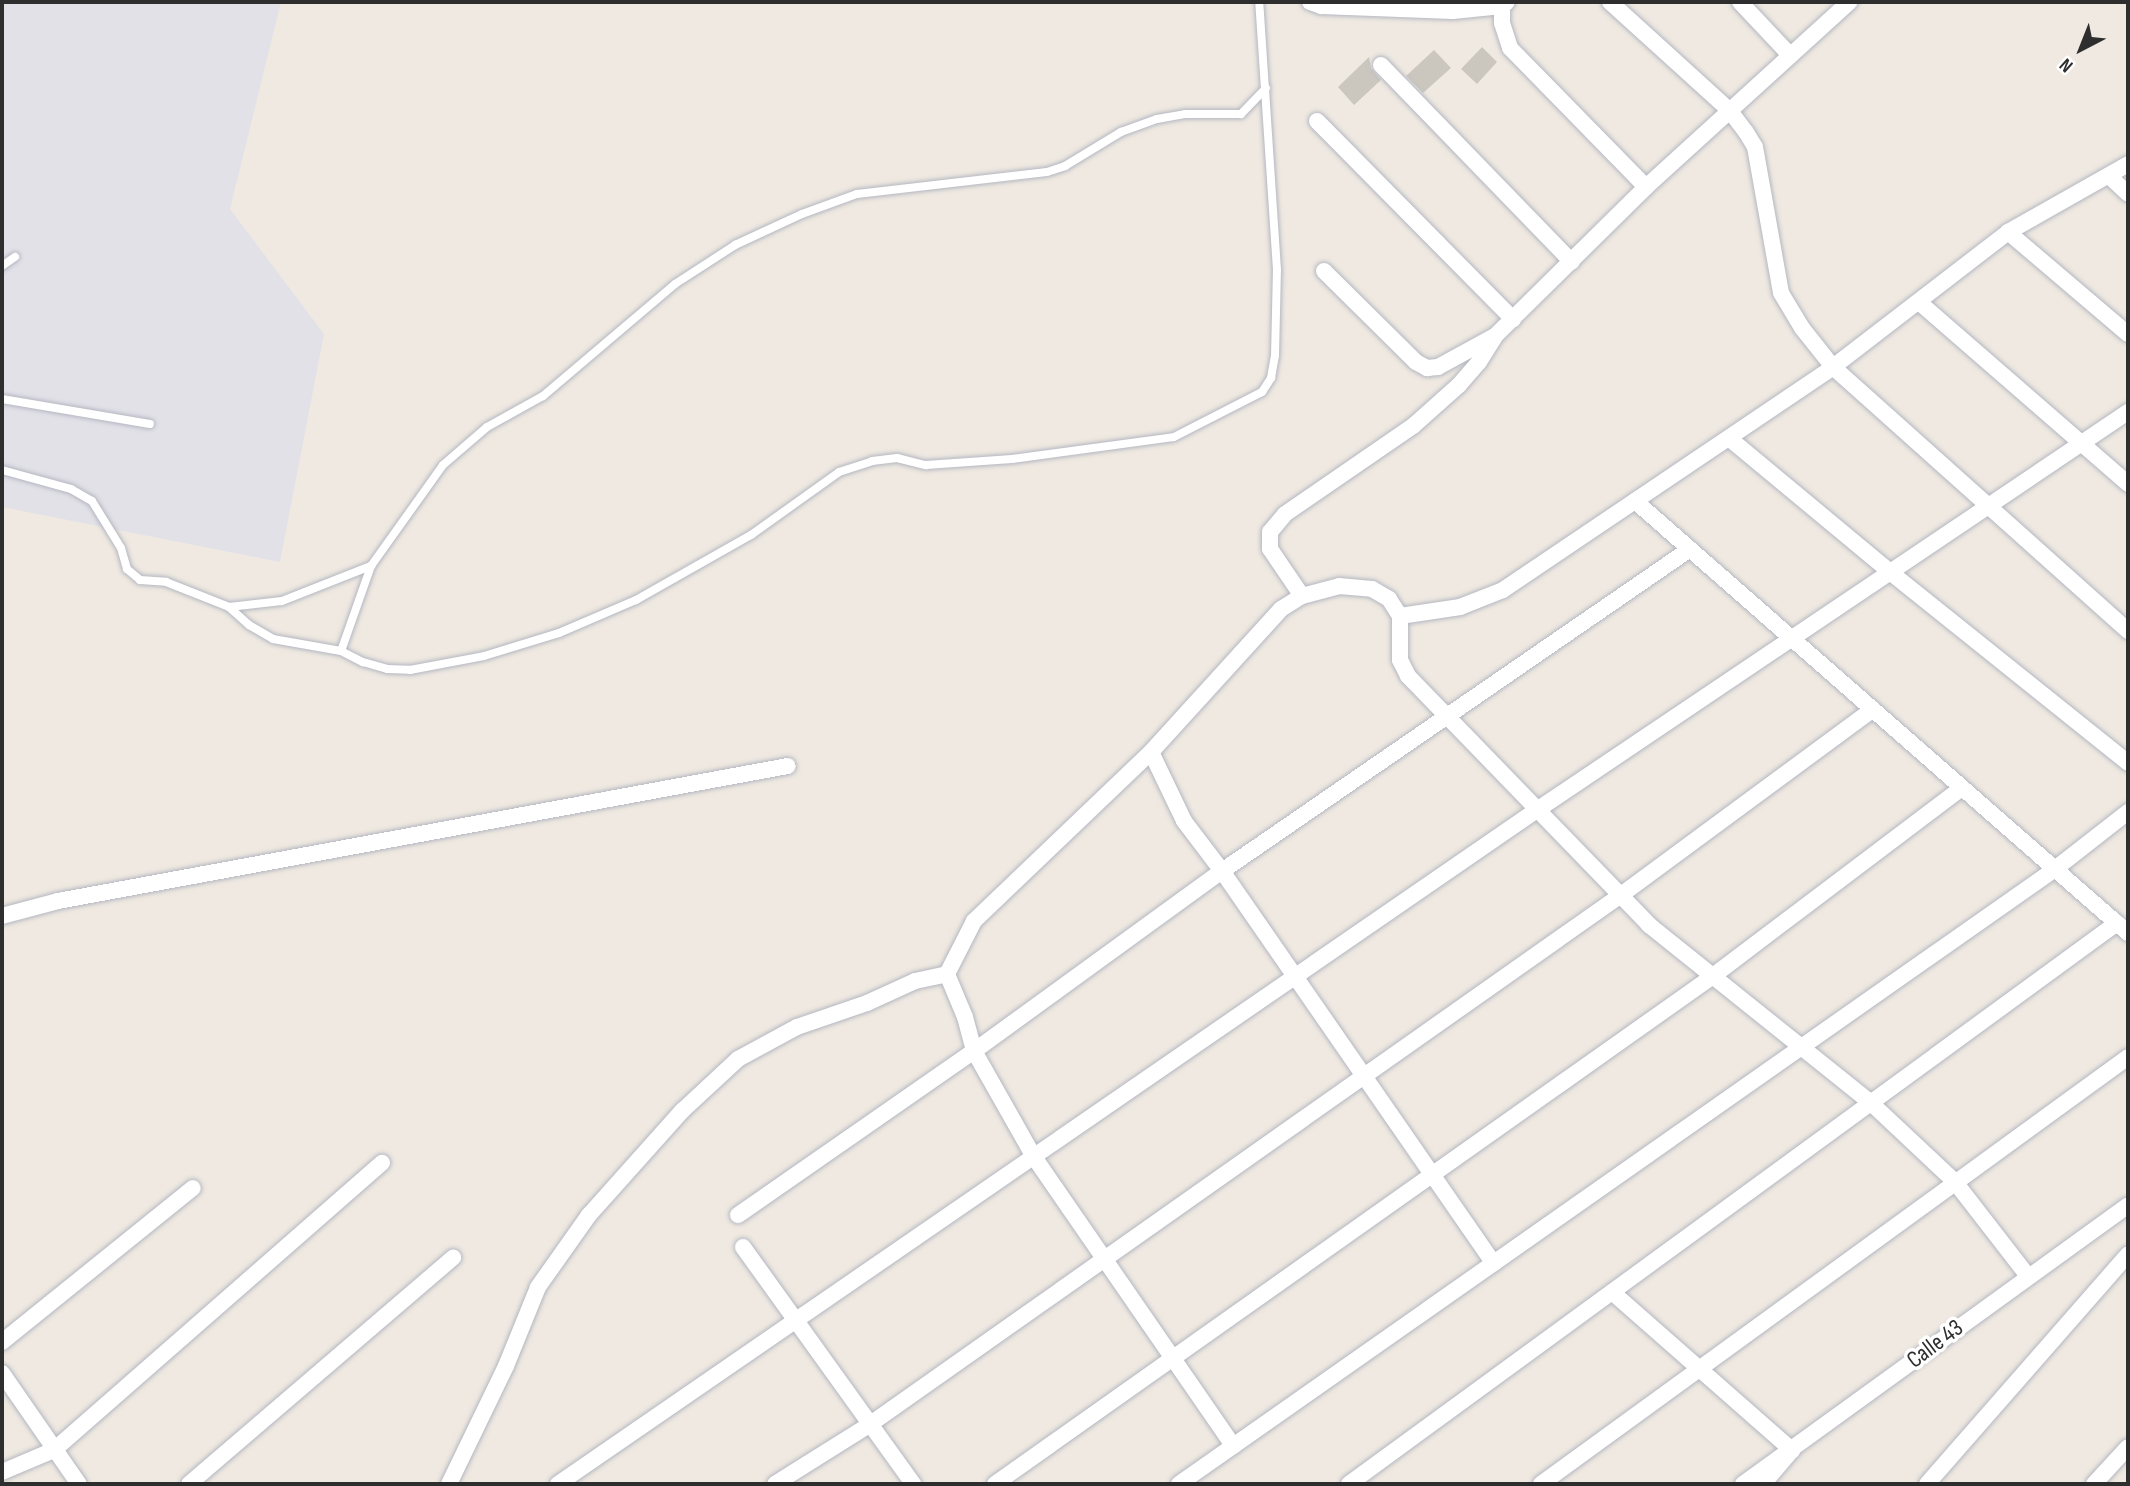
<!DOCTYPE html>
<html>
<head>
<meta charset="utf-8">
<style>
  body { margin:0 }
  #map { position:relative; width:2130px; height:1486px; overflow:hidden; background:#efe9e1; font-family:"Sofia Sans Condensed",sans-serif }
  div>[style] { position:absolute }
  .industrial>* { inset:0; background:#e3e1e8 }
  .building>* { inset:0; background:#cbc7bf }
  .roads { filter:drop-shadow(0 0 2px #b4b7c1) drop-shadow(0 0 2px #b4b7c1) }
  .service>* { height:8px; margin:-4px; padding:0 4px; transform-origin:4px; border-radius:4px; background:#fff }
  .minor>* { height:16px; margin:-8px; padding:0 8px; transform-origin:8px; border-radius:8px; background:#fff }
  span { translate:-50% -50%; white-space:nowrap; text-align:center; line-height:1.15; -webkit-text-stroke:7px #fff; paint-order:stroke }
  .street-label { font-size:24px; color:#2e2e2e }
  .frame { position:absolute; inset:0; border:4px solid #2e2e2e; pointer-events:none }
  .north { position:absolute; left:2046px; top:14px; width:70px; height:70px; -webkit-text-stroke:5px #fff; paint-order:stroke; rotate:222deg; font-size:19px; font-weight:700; line-height:28px; text-align:center; color:#2e2e2e }
  .north::after { content:''; display:block; margin:auto; width:24px; height:32px; background:#2e2e2e; clip-path:polygon(50% 0,100% 100%,50% 72%,0 100%) }
</style>
</head>
<body>
<div id="map">
  <div class="industrial">
    <div style="clip-path:polygon(2px 2px,281px 2px,230px 209px,324px 334px,280px 562px,2px 507px)"></div>
  </div>
  <div class="building">
    <div style="clip-path:polygon(1482px 47px,1497px 62px,1477px 84px,1461px 69px)"></div>
    <div style="clip-path:polygon(1434px 50px,1451px 68px,1423px 93px,1406px 76px)"></div>
    <div style="clip-path:polygon(1369px 57px,1371px 68px,1381px 80px,1354px 105px,1338px 87px)"></div>
  </div>
  <div class="roads">
    <div class="service">
      <div style="left:2px;top:266px;width:16px;rotate:-35deg"></div>
      <div style="left:2px;top:399px;width:150px;rotate:9.6deg"></div>
      <div style="left:2px;top:470px;width:72px;rotate:15.4deg"></div>
      <div style="left:71px;top:489px;width:24px;rotate:30deg"></div>
      <div style="left:92px;top:501px;width:55px;rotate:58.3deg"></div>
      <div style="left:121px;top:548px;width:22px;rotate:74deg"></div>
      <div style="left:127px;top:569px;width:17px;rotate:40deg"></div>
      <div style="left:140px;top:580px;width:26px;rotate:4deg"></div>
      <div style="left:166px;top:582px;width:68px;rotate:21.6deg"></div>
      <div style="left:229px;top:607px;width:27px;rotate:42deg"></div>
      <div style="left:249px;top:625px;width:28px;rotate:30deg"></div>
      <div style="left:273px;top:639px;width:69px;rotate:10deg"></div>
      <div style="left:341px;top:651px;width:25px;rotate:27deg"></div>
      <div style="left:363px;top:662px;width:25px;rotate:16deg"></div>
      <div style="left:387px;top:669px;width:23px;rotate:2deg"></div>
      <div style="left:410px;top:670px;width:75px;rotate:-10.7deg"></div>
      <div style="left:484px;top:656px;width:78px;rotate:-17deg"></div>
      <div style="left:559px;top:633px;width:84px;rotate:-23.2deg"></div>
      <div style="left:636px;top:600px;width:132px;rotate:-29.5deg"></div>
      <div style="left:751px;top:535px;width:108px;rotate:-35.6deg"></div>
      <div style="left:839px;top:472px;width:35px;rotate:-18deg"></div>
      <div style="left:872px;top:461px;width:25px;rotate:-7deg"></div>
      <div style="left:897px;top:458px;width:30px;rotate:14deg"></div>
      <div style="left:926px;top:465px;width:86px;rotate:-4deg"></div>
      <div style="left:1012px;top:459px;width:163px;rotate:-7.7deg"></div>
      <div style="left:1174px;top:437px;width:99px;rotate:-27.1deg"></div>
      <div style="left:1262px;top:392px;width:17px;rotate:-57deg"></div>
      <div style="left:1271px;top:378px;width:22px;rotate:-80deg"></div>
      <div style="left:1275px;top:356px;width:86px;rotate:-88.7deg"></div>
      <div style="left:1277px;top:270px;width:269px;rotate:-93.8deg"></div>
      <div style="left:371px;top:566px;width:124px;rotate:-54.5deg"></div>
      <div style="left:443px;top:465px;width:58px;rotate:-40.8deg"></div>
      <div style="left:487px;top:427px;width:64px;rotate:-29deg"></div>
      <div style="left:543px;top:396px;width:173px;rotate:-40.3deg"></div>
      <div style="left:675px;top:284px;width:72px;rotate:-33deg"></div>
      <div style="left:735px;top:245px;width:74px;rotate:-24.8deg"></div>
      <div style="left:802px;top:214px;width:59px;rotate:-20deg"></div>
      <div style="left:857px;top:194px;width:191px;rotate:-6.6deg"></div>
      <div style="left:1047px;top:172px;width:19px;rotate:-18deg"></div>
      <div style="left:1065px;top:166px;width:66px;rotate:-31.3deg"></div>
      <div style="left:1121px;top:132px;width:38px;rotate:-20deg"></div>
      <div style="left:1157px;top:119px;width:28px;rotate:-10deg"></div>
      <div style="left:1185px;top:114px;width:56px"></div>
      <div style="left:1241px;top:114px;width:36px;rotate:-46deg"></div>
      <div style="left:229px;top:607px;width:53px;rotate:-6.5deg"></div>
      <div style="left:282px;top:601px;width:96px;rotate:-21.5deg"></div>
      <div style="left:371px;top:566px;width:90px;rotate:109.4deg"></div>
    </div>
    <div class="minor">
      <div style="left:1310px;top:2px;width:12px;rotate:20deg"></div>
      <div style="left:1321px;top:6px;width:132px;rotate:2.2deg"></div>
      <div style="left:1453px;top:11px;width:49px;rotate:-5.8deg"></div>
      <div style="left:1502px;top:6px;width:6px;rotate:-39deg"></div>
      <div style="left:1610px;top:2px;width:162px;rotate:42.2deg"></div>
      <div style="left:1730px;top:111px;width:26px;rotate:53deg"></div>
      <div style="left:1746px;top:132px;width:17px;rotate:59deg"></div>
      <div style="left:1755px;top:147px;width:148px;rotate:79.9deg"></div>
      <div style="left:1781px;top:293px;width:41px;rotate:59deg"></div>
      <div style="left:1802px;top:328px;width:50px;rotate:51.5deg"></div>
      <div style="left:1833px;top:367px;width:396px;rotate:41.8deg"></div>
      <div style="left:1740px;top:2px;width:71px;rotate:46.7deg"></div>
      <div style="left:1502px;top:6px;width:17px;rotate:90deg"></div>
      <div style="left:1502px;top:23px;width:26px;rotate:72deg"></div>
      <div style="left:1510px;top:48px;width:194px;rotate:45.6deg"></div>
      <div style="left:1381px;top:65px;width:274px;rotate:45.9deg"></div>
      <div style="left:1317px;top:121px;width:279px;rotate:45.3deg"></div>
      <div style="left:2109px;top:176px;width:26px;rotate:43deg"></div>
      <div style="left:2008px;top:232px;width:157px;rotate:40.4deg"></div>
      <div style="left:1324px;top:271px;width:129px;rotate:44.7deg"></div>
      <div style="left:1416px;top:362px;width:13px;rotate:29deg"></div>
      <div style="left:1427px;top:368px;width:11px;rotate:-5deg"></div>
      <div style="left:1438px;top:367px;width:63px;rotate:-28.6deg"></div>
      <div style="left:1920px;top:303px;width:276px;rotate:41deg"></div>
      <div style="left:1730px;top:439px;width:208px;rotate:39.7deg"></div>
      <div style="left:1890px;top:572px;width:305px;rotate:38.7deg"></div>
      <div style="left:1635px;top:501px;width:655px;rotate:41.23deg"></div>
      <div style="left:1302px;top:596px;width:57px;rotate:-124.2deg"></div>
      <div style="left:1270px;top:549px;width:17px;rotate:-90deg"></div>
      <div style="left:1270px;top:532px;width:23px;rotate:-50deg"></div>
      <div style="left:1285px;top:514px;width:155px;rotate:-34.5deg"></div>
      <div style="left:1413px;top:426px;width:62px;rotate:-41.7deg"></div>
      <div style="left:1459px;top:385px;width:30px;rotate:-49deg"></div>
      <div style="left:1479px;top:362px;width:31px;rotate:-58deg"></div>
      <div style="left:1495px;top:336px;width:212px;rotate:-44.6deg"></div>
      <div style="left:1646px;top:187px;width:275px;rotate:-42.3deg"></div>
      <div style="left:1400px;top:616px;width:61px;rotate:-8.5deg"></div>
      <div style="left:1460px;top:607px;width:46px;rotate:-21.6deg"></div>
      <div style="left:1503px;top:590px;width:398px;rotate:-34deg"></div>
      <div style="left:1833px;top:367px;width:221px;rotate:-37.6deg"></div>
      <div style="left:2008px;top:232px;width:138px;rotate:-29.5deg"></div>
      <div style="left:1151px;top:752px;width:76px;rotate:64.4deg"></div>
      <div style="left:1184px;top:821px;width:63px;rotate:52.8deg"></div>
      <div style="left:1222px;top:871px;width:477px;rotate:55.3deg"></div>
      <div style="left:2px;top:916px;width:58px;rotate:-15deg"></div>
      <div style="left:58px;top:901px;width:742px;rotate:-10.48deg"></div>
      <div style="left:947px;top:974px;width:47px;rotate:67.3deg"></div>
      <div style="left:965px;top:1017px;width:35px;rotate:75deg"></div>
      <div style="left:974px;top:1051px;width:122px;rotate:60.5deg"></div>
      <div style="left:1034px;top:1157px;width:351px;rotate:55.4deg"></div>
      <div style="left:738px;top:1215px;width:287px;rotate:-34.8deg"></div>
      <div style="left:974px;top:1051px;width:306px;rotate:-36deg"></div>
      <div style="left:1222px;top:871px;width:568px;rotate:-34.53deg"></div>
      <div style="left:743px;top:1247px;width:292px;rotate:54.3deg"></div>
      <div style="left:1612px;top:1292px;width:240px;rotate:41.3deg"></div>
      <div style="left:1792px;top:1450px;width:45px;rotate:130.5deg"></div>
      <div style="left:2px;top:1342px;width:245px;rotate:-38.9deg"></div>
      <div style="left:2px;top:1373px;width:135px;rotate:55.3deg"></div>
      <div style="left:2px;top:1472px;width:56px;rotate:-22.9deg"></div>
      <div style="left:54px;top:1450px;width:436px;rotate:-41.2deg"></div>
      <div style="left:189px;top:1484px;width:348px;rotate:-40.6deg"></div>
      <div style="left:449px;top:1484px;width:131px;rotate:-64.2deg"></div>
      <div style="left:506px;top:1366px;width:85px;rotate:-67.9deg"></div>
      <div style="left:538px;top:1287px;width:88px;rotate:-54.7deg"></div>
      <div style="left:589px;top:1215px;width:140px;rotate:-48.2deg"></div>
      <div style="left:682px;top:1111px;width:76px;rotate:-42.9deg"></div>
      <div style="left:738px;top:1059px;width:67px;rotate:-28.5deg"></div>
      <div style="left:797px;top:1027px;width:74px;rotate:-18.9deg"></div>
      <div style="left:867px;top:1003px;width:53px;rotate:-24.6deg"></div>
      <div style="left:915px;top:981px;width:33px;rotate:-12deg"></div>
      <div style="left:947px;top:974px;width:59px;rotate:-63deg"></div>
      <div style="left:974px;top:921px;width:245px;rotate:-43.7deg"></div>
      <div style="left:1151px;top:752px;width:193px;rotate:-47.7deg"></div>
      <div style="left:1281px;top:609px;width:25px;rotate:-32deg"></div>
      <div style="left:1302px;top:596px;width:38px;rotate:-15deg"></div>
      <div style="left:1339px;top:586px;width:33px;rotate:5deg"></div>
      <div style="left:1372px;top:589px;width:20px;rotate:30deg"></div>
      <div style="left:1389px;top:599px;width:20px;rotate:57deg"></div>
      <div style="left:1400px;top:616px;width:44px;rotate:90deg"></div>
      <div style="left:1400px;top:660px;width:18px;rotate:63deg"></div>
      <div style="left:1408px;top:676px;width:347px;rotate:45.9deg"></div>
      <div style="left:1649px;top:925px;width:285px;rotate:38.7deg"></div>
      <div style="left:1871px;top:1103px;width:115px;rotate:43.2deg"></div>
      <div style="left:1955px;top:1182px;width:119px;rotate:52.2deg"></div>
      <div style="left:558px;top:1484px;width:1189px;rotate:-34.55deg"></div>
      <div style="left:1537px;top:810px;width:713px;rotate:-33.96deg"></div>
      <div style="left:775px;top:1484px;width:111px;rotate:-32.1deg"></div>
      <div style="left:869px;top:1425px;width:920px;rotate:-35.18deg"></div>
      <div style="left:1621px;top:895px;width:313px;rotate:-36.4deg"></div>
      <div style="left:995px;top:1484px;width:880px;rotate:-35.28deg"></div>
      <div style="left:1713px;top:976px;width:312px;rotate:-37.1deg"></div>
      <div style="left:1179px;top:1484px;width:1070px;rotate:-35.07deg"></div>
      <div style="left:2055px;top:869px;width:93px;rotate:-38deg"></div>
      <div style="left:1349px;top:1484px;width:951px;rotate:-36.15deg"></div>
      <div style="left:1541px;top:1484px;width:726px;rotate:-36.03deg"></div>
      <div style="left:1743px;top:1484px;width:475px;rotate:-35.9deg"></div>
      <div style="left:1927px;top:1484px;width:305px;rotate:-48.8deg"></div>
      <div style="left:2094px;top:1484px;width:50px;rotate:-47.4deg"></div>
    </div>
  </div>
  <div class="street-label">
    <span style="left:1935px;top:1344px;rotate:-37deg">Calle 43</span>
  </div>
  <div class="frame"></div>
  <div class="north">N</div>
</div>
</body>
</html>
